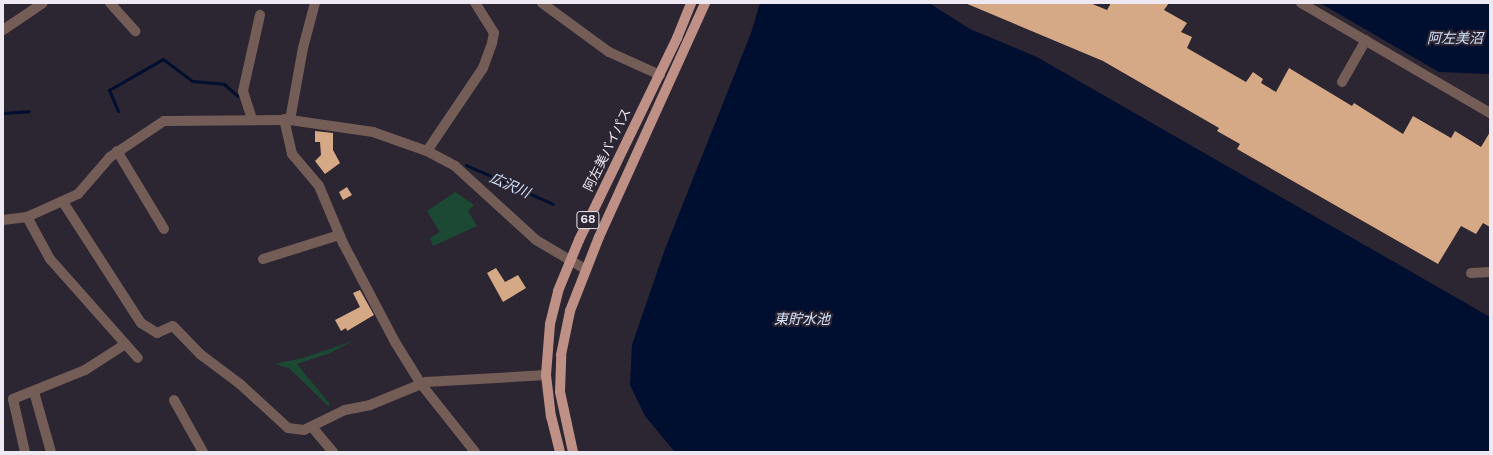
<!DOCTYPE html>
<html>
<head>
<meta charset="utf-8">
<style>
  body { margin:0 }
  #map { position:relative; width:1493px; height:455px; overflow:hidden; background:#2c2532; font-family:"DM Sans","Noto Sans JP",sans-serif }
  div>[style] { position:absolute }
  .green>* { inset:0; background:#1c4934 }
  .water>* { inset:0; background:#000e2f }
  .stream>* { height:3px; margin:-1.5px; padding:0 1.5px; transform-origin:1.5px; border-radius:1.5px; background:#000e2f }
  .building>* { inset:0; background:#d5a886 }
  .minor>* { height:10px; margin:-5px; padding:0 5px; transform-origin:5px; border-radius:5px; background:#745d57 }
  .major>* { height:10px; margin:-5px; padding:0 5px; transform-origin:5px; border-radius:5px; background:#bf9085 }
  span { translate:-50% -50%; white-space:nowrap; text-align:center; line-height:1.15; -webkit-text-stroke:4px #2c2532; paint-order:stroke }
  .shield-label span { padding:1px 3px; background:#2c2532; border:1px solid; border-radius:3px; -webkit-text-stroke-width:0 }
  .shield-label { font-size:12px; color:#ede8f1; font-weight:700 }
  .street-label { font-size:13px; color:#ede8f1 }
  .water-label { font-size:14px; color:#d3e4fe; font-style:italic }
  .frame { position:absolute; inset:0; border:4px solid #ede8f1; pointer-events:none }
</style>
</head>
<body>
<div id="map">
  <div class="green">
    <div style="clip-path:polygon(455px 192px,474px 205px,468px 211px,477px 226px,433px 246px,430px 238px,440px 232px,427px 211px)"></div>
    <div style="clip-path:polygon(353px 341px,330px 353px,297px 364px,329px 403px,329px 407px,289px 368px,274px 364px,303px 358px)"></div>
  </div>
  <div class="water">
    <div style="clip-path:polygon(760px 3px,929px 3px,970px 29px,1037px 57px,1490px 317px,1490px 452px,675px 452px,645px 416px,630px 385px,632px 345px,665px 249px,751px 33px)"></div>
    <div style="clip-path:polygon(1320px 3px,1490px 3px,1490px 74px,1439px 72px)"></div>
  </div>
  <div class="stream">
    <div style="left:118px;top:111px;width:23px;rotate:-113deg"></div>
    <div style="left:109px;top:90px;width:62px;rotate:-29.9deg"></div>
    <div style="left:163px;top:59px;width:36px;rotate:37deg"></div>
    <div style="left:192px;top:81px;width:32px;rotate:5deg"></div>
    <div style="left:224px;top:84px;width:18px;rotate:41deg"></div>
    <div style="left:3px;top:113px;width:26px;rotate:-4deg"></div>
    <div style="left:466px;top:165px;width:95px;rotate:24.1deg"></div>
  </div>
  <div class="building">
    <div style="clip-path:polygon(965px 3px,1090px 3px,1107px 10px,1111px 3px,1169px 3px,1164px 10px,1187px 23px,1181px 32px,1192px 37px,1187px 48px,1246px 82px,1253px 72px,1263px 79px,1261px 83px,1276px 92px,1289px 68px,1352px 106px,1354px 103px,1403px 134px,1413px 116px,1451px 138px,1455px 131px,1481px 147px,1490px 132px,1490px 227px,1483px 223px,1476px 234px,1461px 226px,1438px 264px,1237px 149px,1240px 144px,1217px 131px,1219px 128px,1103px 61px)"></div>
    <div style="clip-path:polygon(315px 131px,333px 133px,333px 150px,340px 163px,325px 174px,315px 161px,321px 155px,320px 142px,315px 142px)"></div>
    <div style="clip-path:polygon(347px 187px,352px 195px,343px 200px,339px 192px)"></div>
    <div style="clip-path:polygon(496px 268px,505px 282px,518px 275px,526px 288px,503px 302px,487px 273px)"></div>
    <div style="clip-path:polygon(360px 290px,374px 315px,347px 331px,346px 328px,341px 331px,335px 320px,360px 307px,353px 293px)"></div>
  </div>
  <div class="minor">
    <div style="left:110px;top:3px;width:38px;rotate:48deg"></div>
    <div style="left:542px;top:3px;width:83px;rotate:36.2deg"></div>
    <div style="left:609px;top:52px;width:56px;rotate:24.3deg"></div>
    <div style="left:1301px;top:3px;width:219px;rotate:30.2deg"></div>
    <div style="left:3px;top:30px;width:48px;rotate:-34deg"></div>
    <div style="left:1342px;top:82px;width:48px;rotate:-60.3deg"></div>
    <div style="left:252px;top:119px;width:29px;rotate:-108deg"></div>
    <div style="left:243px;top:91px;width:78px;rotate:-77.4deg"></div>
    <div style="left:284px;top:119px;width:36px;rotate:77deg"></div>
    <div style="left:292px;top:154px;width:42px;rotate:49.8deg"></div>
    <div style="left:319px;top:186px;width:62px;rotate:67.2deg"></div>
    <div style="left:343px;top:243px;width:112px;rotate:62.3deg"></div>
    <div style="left:395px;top:342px;width:49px;rotate:58.2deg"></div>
    <div style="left:421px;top:384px;width:87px;rotate:51.5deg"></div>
    <div style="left:290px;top:120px;width:73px;rotate:-79.8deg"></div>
    <div style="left:303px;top:48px;width:47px;rotate:-75.1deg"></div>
    <div style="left:117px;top:151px;width:91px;rotate:58.9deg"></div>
    <div style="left:427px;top:151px;width:100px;rotate:-56deg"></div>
    <div style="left:483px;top:68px;width:27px;rotate:-70deg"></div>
    <div style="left:492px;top:43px;width:10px;rotate:-79deg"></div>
    <div style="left:494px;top:33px;width:36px;rotate:-122deg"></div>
    <div style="left:63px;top:202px;width:144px;rotate:57.2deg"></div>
    <div style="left:141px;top:323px;width:19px;rotate:32deg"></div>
    <div style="left:157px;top:333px;width:17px;rotate:-24deg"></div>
    <div style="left:173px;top:326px;width:39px;rotate:46deg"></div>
    <div style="left:200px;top:354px;width:50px;rotate:36.9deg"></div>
    <div style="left:240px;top:384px;width:65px;rotate:42.5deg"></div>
    <div style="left:288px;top:428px;width:16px;rotate:7deg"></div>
    <div style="left:304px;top:430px;width:46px;rotate:-26deg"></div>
    <div style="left:345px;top:410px;width:25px;rotate:-11deg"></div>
    <div style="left:370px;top:405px;width:61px;rotate:-22.3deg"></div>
    <div style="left:426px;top:382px;width:120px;rotate:-3.3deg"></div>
    <div style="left:27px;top:217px;width:48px;rotate:61.3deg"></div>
    <div style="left:50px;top:259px;width:132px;rotate:48.4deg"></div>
    <div style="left:3px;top:220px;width:24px;rotate:-7deg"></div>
    <div style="left:27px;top:217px;width:56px;rotate:-24.3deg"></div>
    <div style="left:78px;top:194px;width:49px;rotate:-49.1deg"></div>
    <div style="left:110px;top:157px;width:65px;rotate:-33.7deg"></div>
    <div style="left:164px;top:121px;width:126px;rotate:-0.5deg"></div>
    <div style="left:290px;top:120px;width:84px;rotate:8.2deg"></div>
    <div style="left:373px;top:132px;width:57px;rotate:19.4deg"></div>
    <div style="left:427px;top:151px;width:32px;rotate:28deg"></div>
    <div style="left:455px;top:166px;width:110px;rotate:42.4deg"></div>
    <div style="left:536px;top:240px;width:57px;rotate:30.6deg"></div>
    <div style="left:263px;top:259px;width:80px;rotate:-17.5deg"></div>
    <div style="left:1471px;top:273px;width:19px;rotate:-3deg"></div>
    <div style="left:34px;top:392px;width:62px;rotate:74.2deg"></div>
    <div style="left:174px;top:400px;width:60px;rotate:60.9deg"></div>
    <div style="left:312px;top:427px;width:33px;rotate:50deg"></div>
    <div style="left:25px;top:452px;width:54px;rotate:-102.8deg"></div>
    <div style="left:13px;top:399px;width:78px;rotate:-21.9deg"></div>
    <div style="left:85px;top:370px;width:46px;rotate:-32.7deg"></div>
  </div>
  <div class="major">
    <div style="left:560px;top:452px;width:36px;rotate:-104deg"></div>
    <div style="left:551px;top:417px;width:42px;rotate:-96.8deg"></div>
    <div style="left:546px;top:375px;width:51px;rotate:-85.5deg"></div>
    <div style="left:550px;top:324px;width:34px;rotate:-76deg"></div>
    <div style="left:558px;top:291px;width:55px;rotate:-67.6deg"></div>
    <div style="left:579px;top:240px;width:225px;rotate:-64.1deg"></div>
    <div style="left:677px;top:38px;width:38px;rotate:-68deg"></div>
    <div style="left:573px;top:452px;width:61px;rotate:-102.2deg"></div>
    <div style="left:560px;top:392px;width:37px;rotate:-88deg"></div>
    <div style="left:561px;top:355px;width:45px;rotate:-78.4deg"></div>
    <div style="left:570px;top:311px;width:79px;rotate:-68.6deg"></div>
    <div style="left:599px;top:237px;width:257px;rotate:-65.6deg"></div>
  </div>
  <div class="shield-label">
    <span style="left:588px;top:220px">68</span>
  </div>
  <div class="street-label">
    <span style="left:608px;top:150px;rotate:-64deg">阿左美バイパス</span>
  </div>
  <div class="water-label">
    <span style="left:1455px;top:38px">阿左美沼</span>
    <span style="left:510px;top:185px;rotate:24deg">広沢川</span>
    <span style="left:802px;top:319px">東貯水池</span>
  </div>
  <div class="frame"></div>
</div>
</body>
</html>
